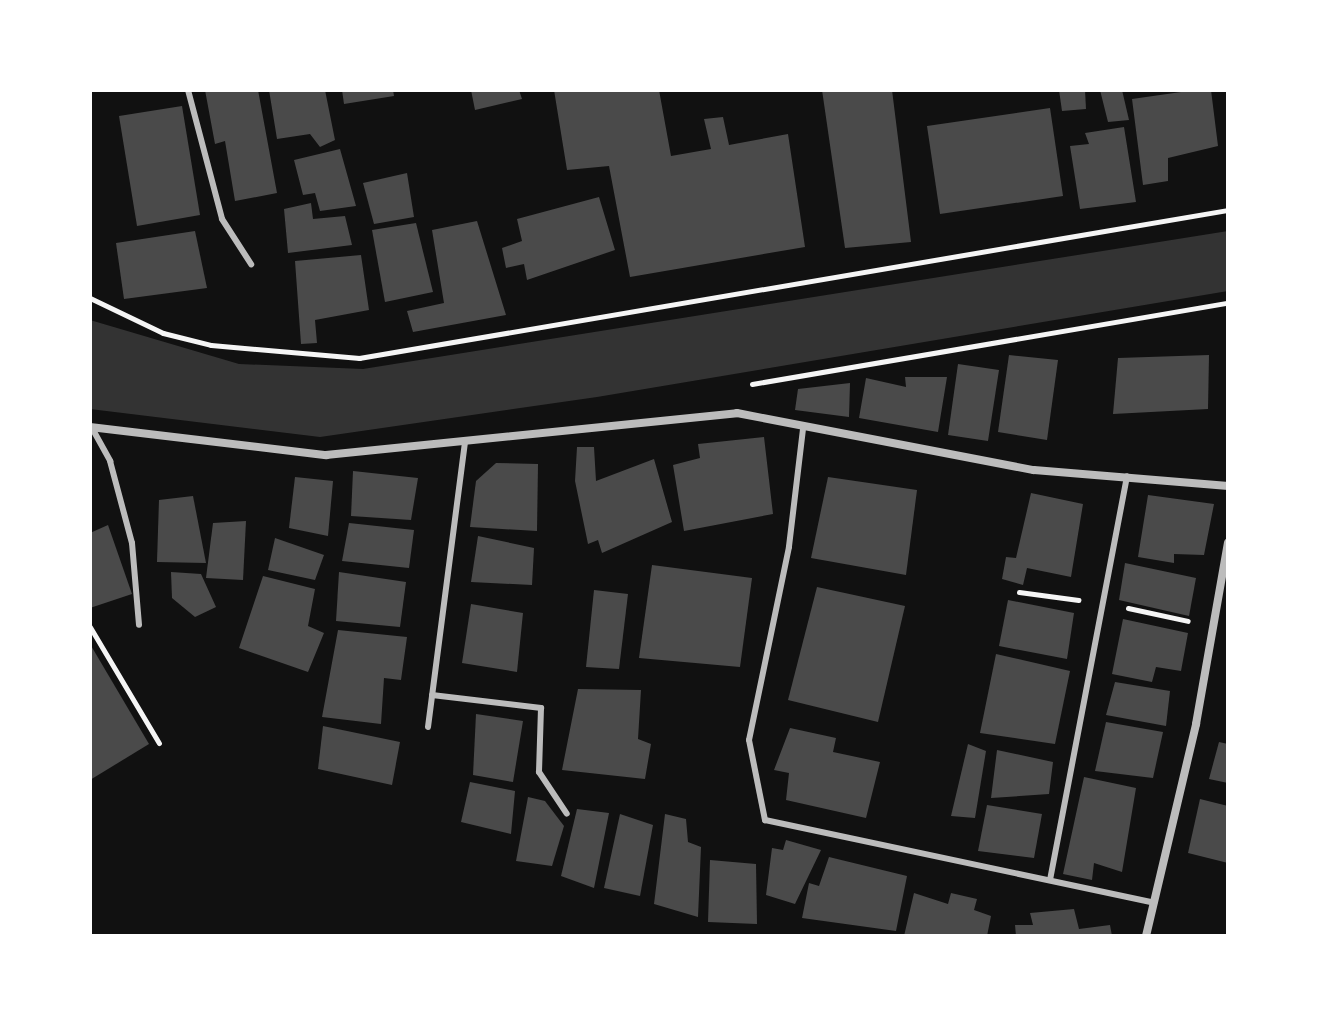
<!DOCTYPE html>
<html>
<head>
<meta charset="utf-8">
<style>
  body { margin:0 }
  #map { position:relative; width:1318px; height:1026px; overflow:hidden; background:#111; font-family:"Fira Sans",sans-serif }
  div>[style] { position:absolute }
  .water>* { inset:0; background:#333 }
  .building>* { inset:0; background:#4a4a4a }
  .path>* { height:5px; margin:-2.5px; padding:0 2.5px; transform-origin:2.5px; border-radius:2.5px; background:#f5f5f5 }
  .service>* { height:6px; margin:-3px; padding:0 3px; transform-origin:3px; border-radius:3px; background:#bcbcbc }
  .minor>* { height:8px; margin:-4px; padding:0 4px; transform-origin:4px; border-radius:4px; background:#bcbcbc }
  span { translate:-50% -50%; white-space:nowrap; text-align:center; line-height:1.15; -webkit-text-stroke:8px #fff; paint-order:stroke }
  .frame { position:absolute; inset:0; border:92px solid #fff; pointer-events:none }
</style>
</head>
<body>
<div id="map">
  <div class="water">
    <div style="clip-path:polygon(1228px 231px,1228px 291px,597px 397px,320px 437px,90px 409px,90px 320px,239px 364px,363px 369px)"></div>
  </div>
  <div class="building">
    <div style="clip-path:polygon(205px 90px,258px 90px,277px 193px,235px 201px,225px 141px,215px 144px)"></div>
    <div style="clip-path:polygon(269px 90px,325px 90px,335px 140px,320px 147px,310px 134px,277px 139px)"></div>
    <div style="clip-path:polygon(342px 90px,393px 90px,394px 96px,344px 104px)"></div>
    <div style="clip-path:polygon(471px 90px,519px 90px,522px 99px,475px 110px)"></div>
    <div style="clip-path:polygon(554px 90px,659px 90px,671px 156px,711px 149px,704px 119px,723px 117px,729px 145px,788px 134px,805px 247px,630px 277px,609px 166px,567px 170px)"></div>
    <div style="clip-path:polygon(822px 90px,892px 90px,911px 242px,845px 248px)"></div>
    <div style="clip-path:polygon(1059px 90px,1085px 90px,1086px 109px,1062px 111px)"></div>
    <div style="clip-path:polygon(1100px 90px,1122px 90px,1129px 120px,1108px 122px)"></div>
    <div style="clip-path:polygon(1195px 90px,1211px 90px,1218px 146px,1168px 158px,1168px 181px,1143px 185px,1132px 99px)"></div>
    <div style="clip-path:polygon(182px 106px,200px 215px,137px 226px,119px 116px)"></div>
    <div style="clip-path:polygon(1050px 108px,1063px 196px,940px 214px,927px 126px)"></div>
    <div style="clip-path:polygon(1124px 127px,1136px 202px,1080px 209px,1070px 146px,1089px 144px,1085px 133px)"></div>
    <div style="clip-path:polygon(340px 149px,356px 206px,320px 211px,315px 193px,303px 195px,294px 160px)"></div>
    <div style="clip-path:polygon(407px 173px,414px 217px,374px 224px,363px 183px)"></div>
    <div style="clip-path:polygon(599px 197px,615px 250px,527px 280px,524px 264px,506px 268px,502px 248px,522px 241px,517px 219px)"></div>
    <div style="clip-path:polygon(311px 203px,313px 219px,345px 216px,352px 245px,288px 253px,284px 209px)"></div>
    <div style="clip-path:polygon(477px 221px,506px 315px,413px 332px,407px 311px,444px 303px,432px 230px)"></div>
    <div style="clip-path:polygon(416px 223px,433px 292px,385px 302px,372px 230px)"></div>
    <div style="clip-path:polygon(195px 231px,207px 288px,124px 299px,116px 243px)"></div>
    <div style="clip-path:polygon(361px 255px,369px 310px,315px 320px,317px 343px,301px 344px,295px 261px)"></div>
    <div style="clip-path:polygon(1009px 355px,1058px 360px,1047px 440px,998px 432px)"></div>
    <div style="clip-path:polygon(1209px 355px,1208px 409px,1113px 414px,1118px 358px)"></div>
    <div style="clip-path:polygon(958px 364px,999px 370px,988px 441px,948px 435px)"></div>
    <div style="clip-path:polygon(905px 377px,947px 377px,938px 432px,859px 418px,866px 378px,906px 387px)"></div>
    <div style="clip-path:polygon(850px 383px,849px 417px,795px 410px,798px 389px)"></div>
    <div style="clip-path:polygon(764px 437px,773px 514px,684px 531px,673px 465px,700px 458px,698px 444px)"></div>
    <div style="clip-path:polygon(577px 447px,594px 447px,596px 481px,654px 459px,672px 522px,602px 553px,598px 540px,588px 544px,575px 481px)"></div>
    <div style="clip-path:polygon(496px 463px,538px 464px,537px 531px,470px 527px,476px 481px)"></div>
    <div style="clip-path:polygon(353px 471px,418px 478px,411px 520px,351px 516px)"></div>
    <div style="clip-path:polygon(295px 477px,333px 481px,328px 536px,289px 528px)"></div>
    <div style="clip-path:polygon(828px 477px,917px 490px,906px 575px,811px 558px)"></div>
    <div style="clip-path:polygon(1031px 493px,1083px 504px,1071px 577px,1027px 568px,1023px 585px,1002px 579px,1006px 557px,1016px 558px)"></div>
    <div style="clip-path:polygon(1148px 495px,1214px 504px,1204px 555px,1174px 554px,1174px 563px,1138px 557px)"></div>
    <div style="clip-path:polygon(193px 496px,206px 563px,157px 562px,159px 500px)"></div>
    <div style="clip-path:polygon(246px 521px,243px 580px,206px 578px,213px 523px)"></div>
    <div style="clip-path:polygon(349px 523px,414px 530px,409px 568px,342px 561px)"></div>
    <div style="clip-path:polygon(108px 525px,132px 594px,90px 608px,90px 533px)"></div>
    <div style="clip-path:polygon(478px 536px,534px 548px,532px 585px,471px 582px)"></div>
    <div style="clip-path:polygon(275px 538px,324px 555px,315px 580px,268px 570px)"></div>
    <div style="clip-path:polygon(1125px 563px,1196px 578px,1189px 616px,1119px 600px)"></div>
    <div style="clip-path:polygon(652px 565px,752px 578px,740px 667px,639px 658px)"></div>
    <div style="clip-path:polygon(171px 572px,201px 574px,216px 607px,195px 617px,172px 598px)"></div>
    <div style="clip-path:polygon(339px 572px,406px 582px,400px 627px,336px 621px)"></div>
    <div style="clip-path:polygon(263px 576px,315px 589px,308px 626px,324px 633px,308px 672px,239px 648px)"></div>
    <div style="clip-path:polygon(817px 587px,905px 606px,878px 722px,788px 700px)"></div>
    <div style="clip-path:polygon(594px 590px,628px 594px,619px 669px,586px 667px)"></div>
    <div style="clip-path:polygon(1008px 600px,1074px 613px,1067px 659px,999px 646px)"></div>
    <div style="clip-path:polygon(471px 604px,523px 613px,517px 672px,462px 663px)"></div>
    <div style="clip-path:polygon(1123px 619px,1188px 633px,1181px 671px,1156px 667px,1152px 682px,1112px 674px)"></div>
    <div style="clip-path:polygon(338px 630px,407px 637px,401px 680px,384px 678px,381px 724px,322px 717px)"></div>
    <div style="clip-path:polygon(90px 644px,149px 744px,90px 780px)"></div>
    <div style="clip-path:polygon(996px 654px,1070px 671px,1055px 744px,980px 733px)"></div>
    <div style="clip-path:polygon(1115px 682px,1170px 691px,1166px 726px,1106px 715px)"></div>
    <div style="clip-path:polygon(578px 689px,641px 690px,638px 739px,651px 744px,645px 779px,562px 770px)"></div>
    <div style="clip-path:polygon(476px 714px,523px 721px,513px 782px,473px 775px)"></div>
    <div style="clip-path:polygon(1106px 722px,1163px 732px,1153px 778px,1095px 771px)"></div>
    <div style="clip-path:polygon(323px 726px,400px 742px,392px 785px,318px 769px)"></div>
    <div style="clip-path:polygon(790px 728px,836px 738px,833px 752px,880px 762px,866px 818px,786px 800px,789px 773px,774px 770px)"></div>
    <div style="clip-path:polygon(1219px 742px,1228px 744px,1228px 783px,1209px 779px)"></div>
    <div style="clip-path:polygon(968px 744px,986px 751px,975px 818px,951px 816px)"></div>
    <div style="clip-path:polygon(997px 750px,1053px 762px,1049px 794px,991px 798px)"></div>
    <div style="clip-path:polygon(1084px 777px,1136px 788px,1122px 872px,1094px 863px,1092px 880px,1063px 874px)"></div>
    <div style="clip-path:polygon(470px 782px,515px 791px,511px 834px,461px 822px)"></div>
    <div style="clip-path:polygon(528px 797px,545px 801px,564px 826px,552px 866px,516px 861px)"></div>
    <div style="clip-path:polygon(1200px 799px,1228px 806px,1228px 863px,1188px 853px)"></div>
    <div style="clip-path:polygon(987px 805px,1042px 814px,1034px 858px,978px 851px)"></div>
    <div style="clip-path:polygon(577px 809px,609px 813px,594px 888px,561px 876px)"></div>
    <div style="clip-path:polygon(620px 814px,653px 825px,640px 896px,604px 888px)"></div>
    <div style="clip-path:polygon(665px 814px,686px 819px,688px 842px,701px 847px,698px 917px,654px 904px)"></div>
    <div style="clip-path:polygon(786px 840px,821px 850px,795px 904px,766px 895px,772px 848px,783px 850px)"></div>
    <div style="clip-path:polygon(829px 857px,907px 876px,896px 931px,802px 918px,809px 883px,819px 886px)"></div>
    <div style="clip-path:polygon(710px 860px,756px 864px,757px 924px,708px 922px)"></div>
    <div style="clip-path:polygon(914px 893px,948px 904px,951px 893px,977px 899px,974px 910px,991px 916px,987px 936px,904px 936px)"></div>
    <div style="clip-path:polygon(1074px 909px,1079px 929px,1110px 925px,1112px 936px,1016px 936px,1015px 925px,1033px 925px,1030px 913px)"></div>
  </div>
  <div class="path">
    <div style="left:90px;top:298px;width:81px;rotate:25.6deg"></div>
    <div style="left:163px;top:333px;width:49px;rotate:14deg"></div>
    <div style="left:211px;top:345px;width:149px;rotate:5deg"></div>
    <div style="left:359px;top:358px;width:882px;rotate:-9.67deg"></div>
    <div style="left:752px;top:384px;width:483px;rotate:-9.7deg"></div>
    <div style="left:1019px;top:592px;width:60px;rotate:7.7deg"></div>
    <div style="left:1128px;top:608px;width:61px;rotate:12.2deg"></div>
    <div style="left:90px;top:627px;width:135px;rotate:59.3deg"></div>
  </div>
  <div class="service">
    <div style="left:188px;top:90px;width:133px;rotate:75.2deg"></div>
    <div style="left:222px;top:219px;width:54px;rotate:57.2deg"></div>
    <div style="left:92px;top:428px;width:38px;rotate:61deg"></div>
    <div style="left:110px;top:461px;width:85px;rotate:75deg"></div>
    <div style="left:132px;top:543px;width:82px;rotate:85.1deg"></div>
    <div style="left:803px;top:429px;width:119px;rotate:96.8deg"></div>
    <div style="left:789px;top:547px;width:197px;rotate:101.7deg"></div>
    <div style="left:749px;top:740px;width:82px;rotate:78.7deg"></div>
    <div style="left:765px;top:820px;width:398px;rotate:12deg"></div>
    <div style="left:432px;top:695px;width:110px;rotate:6.8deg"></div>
    <div style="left:541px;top:708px;width:64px;rotate:91.8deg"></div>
    <div style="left:539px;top:772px;width:50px;rotate:56.3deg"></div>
    <div style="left:428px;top:727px;width:285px;rotate:-82.6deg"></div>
    <div style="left:1050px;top:880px;width:411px;rotate:-79.2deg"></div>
  </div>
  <div class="minor">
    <div style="left:90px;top:427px;width:238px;rotate:6.8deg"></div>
    <div style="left:326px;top:455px;width:413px;rotate:-5.8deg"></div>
    <div style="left:737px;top:413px;width:302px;rotate:10.9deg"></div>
    <div style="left:1034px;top:470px;width:195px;rotate:4.7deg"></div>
    <div style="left:1146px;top:936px;width:218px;rotate:-76.7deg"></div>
    <div style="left:1196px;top:724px;width:184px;rotate:-80deg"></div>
  </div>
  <div class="frame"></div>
</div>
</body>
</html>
